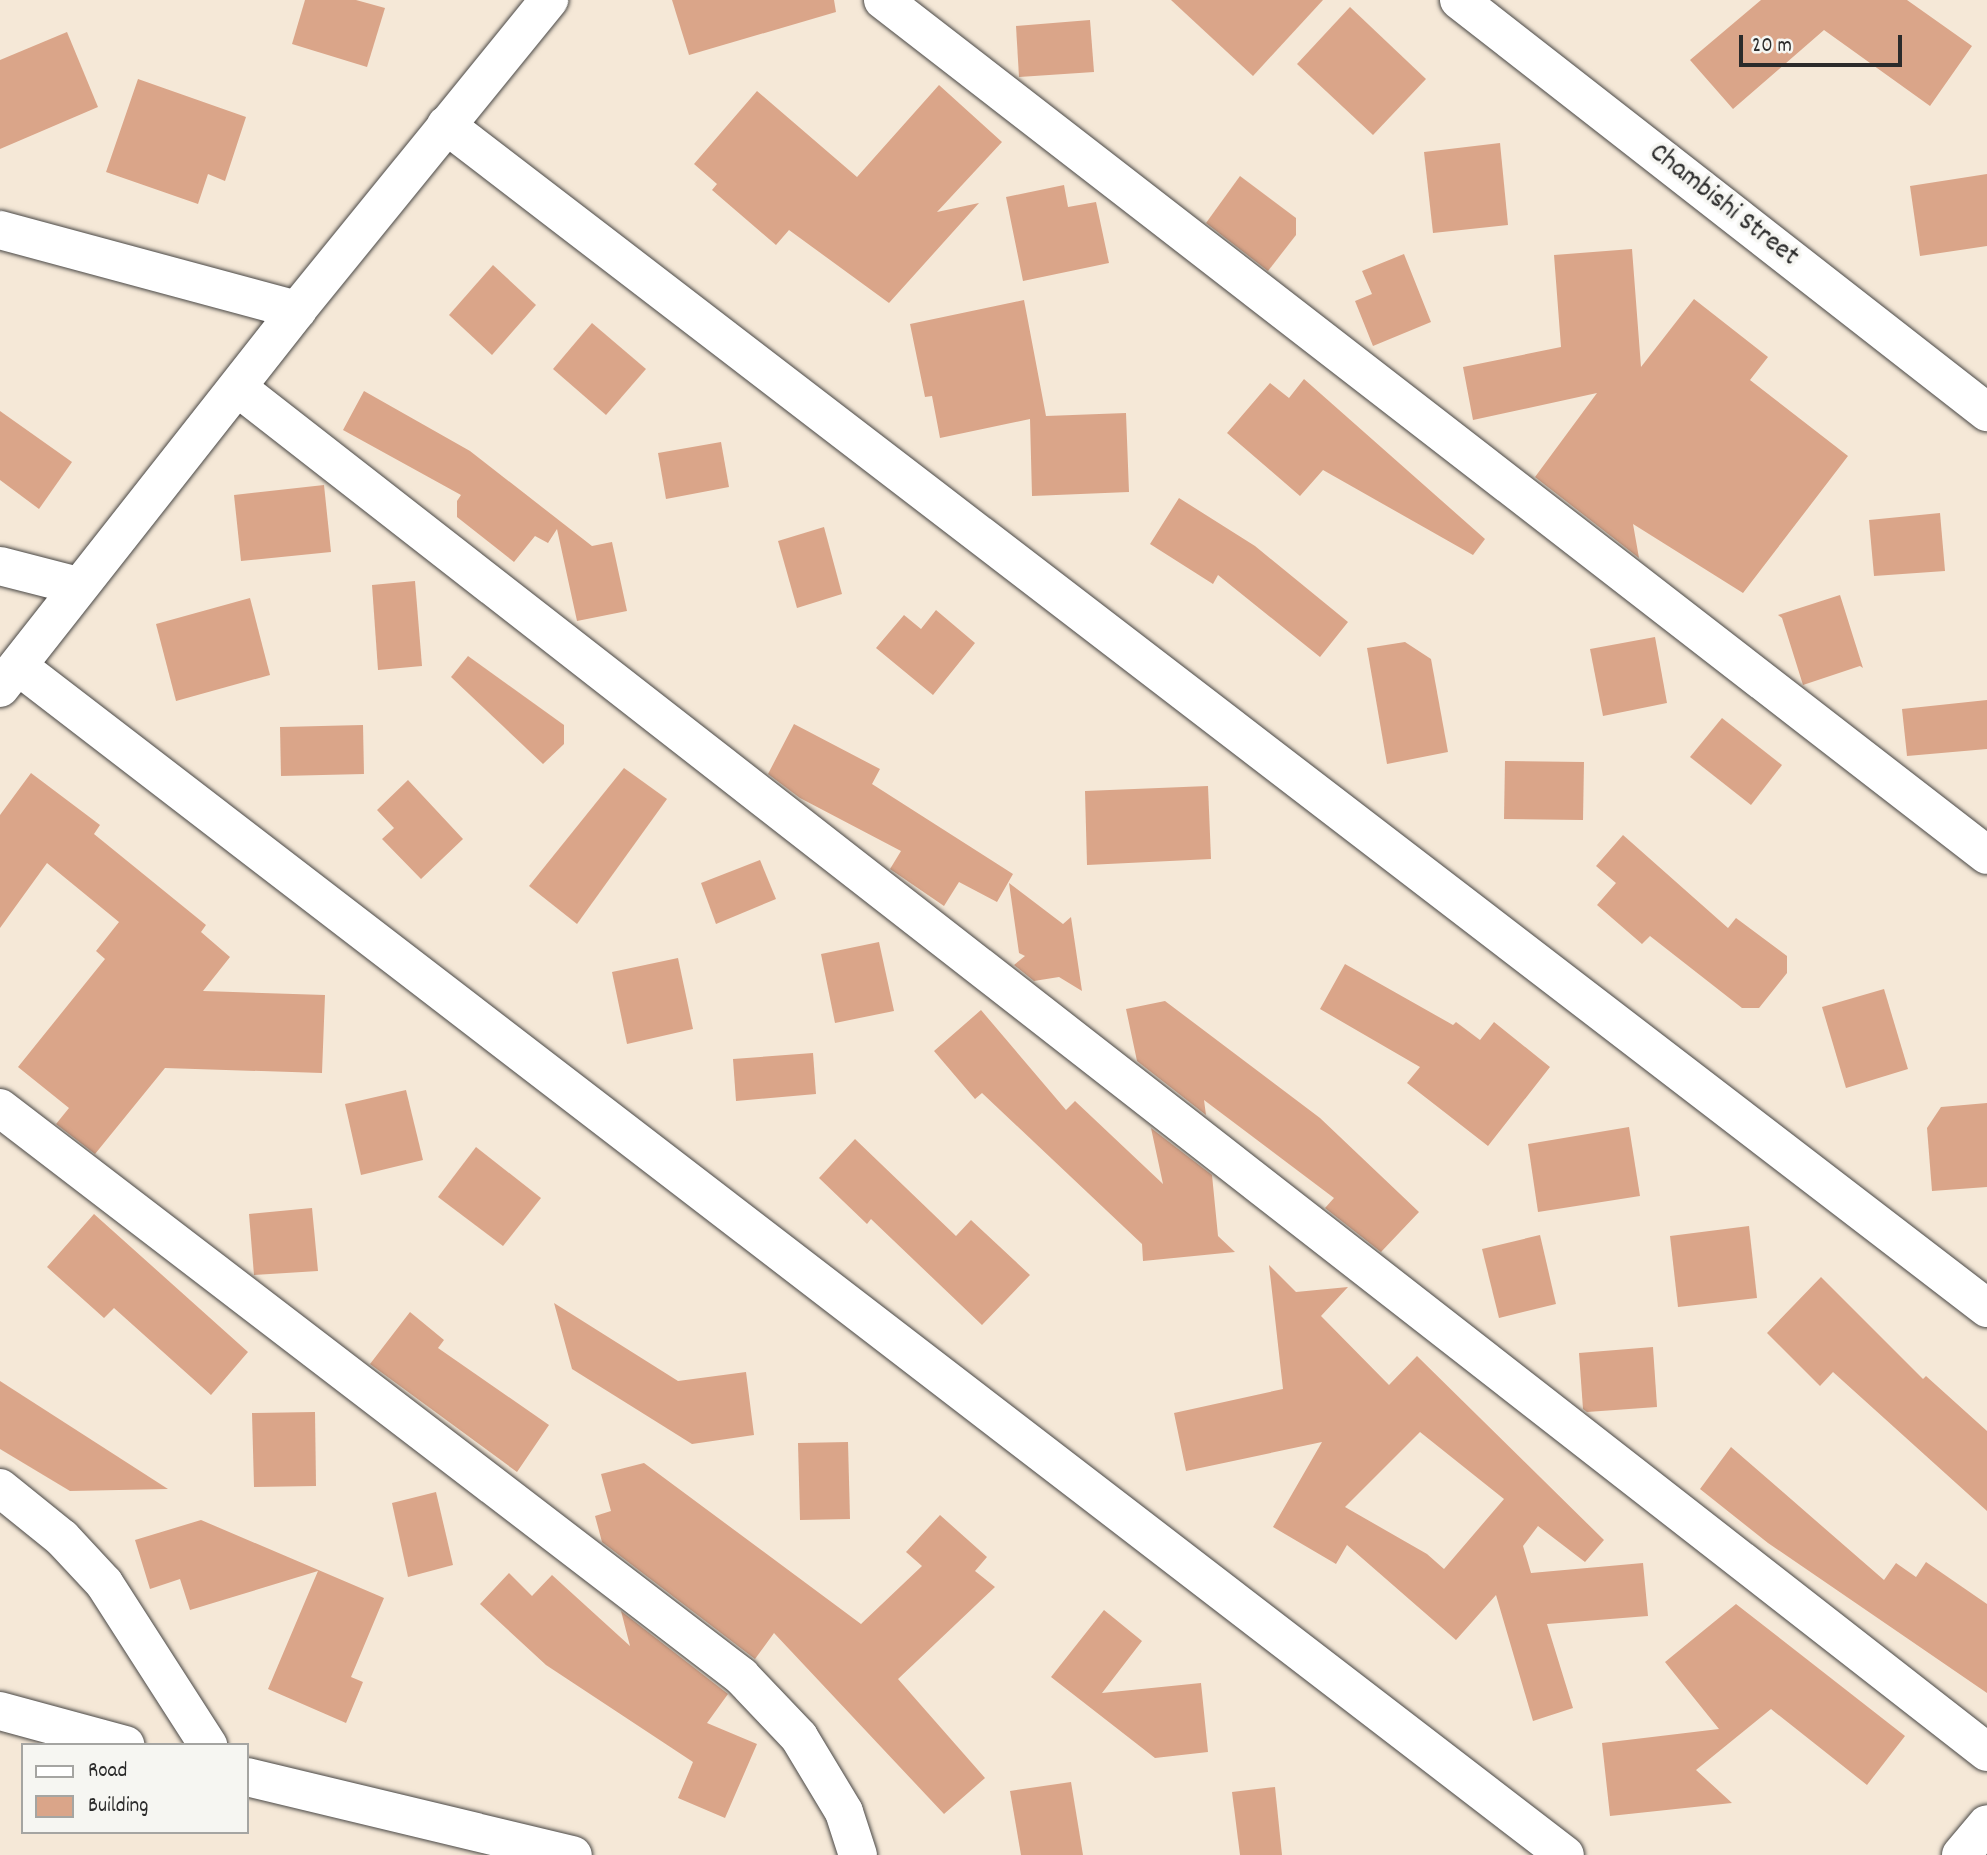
<!DOCTYPE html>
<html>
<head>
<meta charset="utf-8">
<style>
  body { margin:0 }
  #map { position:relative; width:1987px; height:1855px; overflow:hidden; background:#f5e8d7; font-family:Dekko,sans-serif }
  div>[style] { position:absolute }
  .building>* { inset:0; background:#daa589 }
  .roads { filter:drop-shadow(0 0 2px #494745) drop-shadow(0 0 2px #494745) }
  .minor>* { height:38px; margin:-19px; padding:0 19px; transform-origin:19px; border-radius:19px; background:#fff }
  span { translate:-50% -50%; white-space:nowrap; text-align:center; line-height:1.15; -webkit-text-stroke:7px #f6f6f2; paint-order:stroke }
  .street-label { font-size:28px; color:#2b2b2b }
  .legend { position:absolute; left:21px; top:1743px; width:228px; height:91px; box-sizing:border-box; background:#f6f6f2; border:2px solid #a5a5a2; margin:0; padding:9px 12px; list-style:none; font-size:21px; color:#2b2b2b }
  .legend li { display:flex; align-items:center; gap:14px; height:35px }
  .legend b { width:35px; border:2px solid #a5a5a2 }
  .scale { position:absolute; left:1739px; top:35px; width:163px; height:32px; box-sizing:border-box; border:4px solid #2b2b2b; border-top:0; padding-left:9px; font-size:21px; line-height:24px; white-space:nowrap; color:#2b2b2b; -webkit-text-stroke:5px #f6f6f2; paint-order:stroke }
</style>
</head>
<body>
<div id="map">
  <div class="building">
    <div style="clip-path:polygon(305px 0,356px 0,385px 8px,367px 67px,292px 44px)"></div>
    <div style="clip-path:polygon(672px 0,834px 0,836px 12px,689px 55px)"></div>
    <div style="clip-path:polygon(1171px 0,1323px 0,1253px 76px)"></div>
    <div style="clip-path:polygon(1761px 0,1907px 0,1972px 46px,1930px 106px,1824px 30px,1733px 109px,1690px 60px)"></div>
    <div style="clip-path:polygon(1350px 7px,1426px 79px,1373px 135px,1297px 64px)"></div>
    <div style="clip-path:polygon(1090px 20px,1094px 72px,1019px 77px,1016px 26px)"></div>
    <div style="clip-path:polygon(67px 32px,98px 107px,0 149px,0 60px)"></div>
    <div style="clip-path:polygon(138px 79px,246px 117px,225px 181px,208px 174px,198px 204px,106px 172px)"></div>
    <div style="clip-path:polygon(939px 85px,1002px 142px,937px 212px,979px 203px,889px 303px,789px 230px,776px 245px,712px 190px,717px 184px,694px 164px,757px 91px,857px 177px)"></div>
    <div style="clip-path:polygon(1500px 143px,1508px 225px,1433px 233px,1424px 152px)"></div>
    <div style="clip-path:polygon(1987px 174px,1987px 246px,1920px 256px,1910px 186px)"></div>
    <div style="clip-path:polygon(1240px 176px,1296px 218px,1296px 235px,1268px 271px,1206px 223px)"></div>
    <div style="clip-path:polygon(1064px 185px,1068px 207px,1096px 202px,1109px 263px,1023px 281px,1006px 197px)"></div>
    <div style="clip-path:polygon(1632px 249px,1641px 367px,1694px 299px,1768px 357px,1750px 380px,1848px 456px,1743px 593px,1633px 524px,1639px 558px,1535px 477px,1597px 393px,1473px 420px,1463px 367px,1561px 347px,1554px 255px)"></div>
    <div style="clip-path:polygon(1404px 254px,1431px 322px,1373px 346px,1355px 301px,1372px 294px,1362px 271px)"></div>
    <div style="clip-path:polygon(493px 265px,536px 305px,492px 355px,449px 315px)"></div>
    <div style="clip-path:polygon(1024px 300px,1046px 416px,1126px 413px,1129px 492px,1032px 496px,1030px 419px,940px 438px,932px 396px,925px 397px,910px 324px)"></div>
    <div style="clip-path:polygon(592px 323px,646px 369px,606px 415px,553px 369px)"></div>
    <div style="clip-path:polygon(1304px 379px,1485px 539px,1473px 555px,1323px 470px,1300px 496px,1227px 433px,1270px 383px,1289px 398px)"></div>
    <div style="clip-path:polygon(364px 391px,470px 451px,592px 546px,612px 542px,627px 611px,577px 621px,557px 529px,548px 543px,535px 536px,514px 562px,457px 517px,457px 501px,461px 495px,343px 430px)"></div>
    <div style="clip-path:polygon(0 411px,72px 462px,39px 509px,0 480px)"></div>
    <div style="clip-path:polygon(721px 442px,729px 487px,666px 499px,658px 453px)"></div>
    <div style="clip-path:polygon(324px 485px,331px 552px,241px 561px,234px 495px)"></div>
    <div style="clip-path:polygon(1179px 498px,1255px 546px,1348px 622px,1320px 657px,1218px 575px,1213px 584px,1150px 544px)"></div>
    <div style="clip-path:polygon(1940px 513px,1945px 571px,1874px 576px,1869px 520px)"></div>
    <div style="clip-path:polygon(824px 527px,842px 594px,797px 608px,778px 541px)"></div>
    <div style="clip-path:polygon(415px 581px,422px 666px,378px 670px,372px 585px)"></div>
    <div style="clip-path:polygon(1840px 595px,1863px 668px,1860px 666px,1803px 685px,1782px 618px,1778px 615px)"></div>
    <div style="clip-path:polygon(250px 598px,270px 675px,176px 701px,156px 624px)"></div>
    <div style="clip-path:polygon(936px 610px,975px 643px,933px 695px,876px 648px,904px 615px,921px 629px)"></div>
    <div style="clip-path:polygon(1655px 637px,1667px 703px,1603px 716px,1590px 649px)"></div>
    <div style="clip-path:polygon(1405px 642px,1431px 659px,1448px 752px,1387px 764px,1367px 648px)"></div>
    <div style="clip-path:polygon(468px 656px,564px 725px,564px 744px,543px 764px,451px 677px)"></div>
    <div style="clip-path:polygon(1987px 700px,1987px 749px,1907px 756px,1902px 709px)"></div>
    <div style="clip-path:polygon(1722px 718px,1782px 765px,1751px 805px,1690px 757px)"></div>
    <div style="clip-path:polygon(794px 724px,880px 769px,872px 784px,1013px 874px,997px 902px,959px 882px,944px 906px,890px 869px,901px 851px,800px 798px,768px 774px)"></div>
    <div style="clip-path:polygon(363px 725px,364px 774px,281px 776px,280px 727px)"></div>
    <div style="clip-path:polygon(1505px 761px,1584px 762px,1583px 820px,1504px 819px)"></div>
    <div style="clip-path:polygon(624px 768px,667px 799px,577px 924px,529px 886px)"></div>
    <div style="clip-path:polygon(31px 773px,100px 825px,94px 834px,206px 925px,201px 932px,230px 957px,203px 991px,325px 995px,322px 1073px,165px 1068px,95px 1154px,56px 1124px,69px 1108px,18px 1067px,105px 959px,96px 951px,119px 922px,47px 863px,0 928px,0 815px)"></div>
    <div style="clip-path:polygon(408px 780px,463px 839px,421px 879px,382px 839px,394px 828px,377px 810px)"></div>
    <div style="clip-path:polygon(1208px 786px,1211px 859px,1087px 865px,1085px 791px)"></div>
    <div style="clip-path:polygon(1623px 835px,1728px 928px,1736px 918px,1787px 956px,1787px 973px,1759px 1008px,1742px 1008px,1650px 936px,1642px 944px,1597px 905px,1616px 883px,1596px 866px)"></div>
    <div style="clip-path:polygon(760px 860px,776px 899px,716px 924px,701px 883px)"></div>
    <div style="clip-path:polygon(1009px 883px,1063px 924px,1071px 917px,1082px 991px,1059px 977px,1034px 981px,1014px 965px,1025px 956px,1019px 953px)"></div>
    <div style="clip-path:polygon(879px 942px,894px 1011px,835px 1023px,821px 954px)"></div>
    <div style="clip-path:polygon(678px 958px,693px 1029px,627px 1044px,612px 972px)"></div>
    <div style="clip-path:polygon(1345px 964px,1453px 1025px,1456px 1022px,1480px 1040px,1494px 1022px,1550px 1067px,1488px 1146px,1407px 1083px,1420px 1067px,1320px 1009px)"></div>
    <div style="clip-path:polygon(1884px 989px,1908px 1069px,1846px 1088px,1822px 1007px)"></div>
    <div style="clip-path:polygon(1165px 1001px,1320px 1118px,1419px 1212px,1381px 1252px,1325px 1208px,1334px 1198px,1204px 1100px,1206px 1115px,1137px 1061px,1126px 1009px)"></div>
    <div style="clip-path:polygon(981px 1010px,1066px 1110px,1075px 1101px,1163px 1184px,1151px 1128px,1212px 1175px,1218px 1236px,1235px 1252px,1143px 1261px,1142px 1244px,982px 1093px,975px 1099px,934px 1051px)"></div>
    <div style="clip-path:polygon(813px 1053px,816px 1094px,736px 1101px,733px 1059px)"></div>
    <div style="clip-path:polygon(406px 1090px,423px 1160px,361px 1175px,345px 1104px)"></div>
    <div style="clip-path:polygon(1987px 1103px,1987px 1187px,1932px 1191px,1927px 1128px,1941px 1107px)"></div>
    <div style="clip-path:polygon(1629px 1127px,1640px 1196px,1538px 1212px,1528px 1144px)"></div>
    <div style="clip-path:polygon(855px 1139px,956px 1236px,971px 1220px,1030px 1275px,982px 1325px,871px 1219px,867px 1224px,819px 1178px)"></div>
    <div style="clip-path:polygon(476px 1147px,541px 1198px,503px 1246px,438px 1197px)"></div>
    <div style="clip-path:polygon(312px 1208px,318px 1271px,254px 1275px,249px 1214px)"></div>
    <div style="clip-path:polygon(94px 1214px,248px 1352px,211px 1395px,114px 1308px,104px 1318px,47px 1267px)"></div>
    <div style="clip-path:polygon(1749px 1226px,1757px 1298px,1678px 1307px,1670px 1236px)"></div>
    <div style="clip-path:polygon(1540px 1235px,1556px 1304px,1499px 1318px,1482px 1249px)"></div>
    <div style="clip-path:polygon(evenodd,1269px 1265px,1296px 1292px,1348px 1287px,1321px 1316px,1389px 1385px,1417px 1356px,1604px 1540px,1585px 1562px,1538px 1526px,1523px 1546px,1531px 1573px,1643px 1563px,1648px 1616px,1547px 1624px,1573px 1708px,1533px 1721px,1496px 1595px,1456px 1640px,1347px 1545px,1336px 1564px,1273px 1527px,1322px 1442px,1186px 1471px,1174px 1413px,1283px 1389px,1269px 1265px,1420px 1432px,1504px 1499px,1444px 1569px,1427px 1554px,1345px 1507px,1420px 1432px)"></div>
    <div style="clip-path:polygon(1821px 1277px,1923px 1379px,1926px 1376px,1987px 1431px,1987px 1511px,1833px 1372px,1820px 1386px,1767px 1333px)"></div>
    <div style="clip-path:polygon(554px 1303px,678px 1381px,746px 1372px,754px 1435px,692px 1444px,572px 1369px)"></div>
    <div style="clip-path:polygon(410px 1312px,444px 1340px,438px 1348px,549px 1425px,517px 1472px,370px 1364px)"></div>
    <div style="clip-path:polygon(1653px 1347px,1657px 1407px,1587px 1412px,1583px 1409px,1579px 1353px)"></div>
    <div style="clip-path:polygon(0 1381px,168px 1489px,70px 1491px,0 1449px)"></div>
    <div style="clip-path:polygon(315px 1412px,316px 1486px,254px 1487px,252px 1413px)"></div>
    <div style="clip-path:polygon(848px 1442px,850px 1519px,800px 1520px,798px 1443px)"></div>
    <div style="clip-path:polygon(1731px 1447px,1884px 1580px,1896px 1563px,1916px 1577px,1926px 1562px,1987px 1604px,1987px 1693px,1768px 1543px,1700px 1489px)"></div>
    <div style="clip-path:polygon(644px 1463px,861px 1624px,922px 1566px,906px 1552px,940px 1515px,987px 1557px,975px 1571px,995px 1587px,898px 1679px,985px 1778px,944px 1814px,774px 1633px,755px 1659px,602px 1542px,595px 1516px,611px 1511px,601px 1474px)"></div>
    <div style="clip-path:polygon(436px 1492px,453px 1565px,408px 1577px,392px 1503px)"></div>
    <div style="clip-path:polygon(201px 1520px,384px 1598px,351px 1677px,363px 1682px,346px 1723px,268px 1689px,318px 1571px,190px 1610px,180px 1579px,150px 1589px,135px 1540px)"></div>
    <div style="clip-path:polygon(509px 1573px,532px 1596px,552px 1575px,630px 1646px,621px 1611px,728px 1694px,707px 1723px,757px 1744px,725px 1818px,678px 1798px,693px 1762px,546px 1665px,480px 1604px)"></div>
    <div style="clip-path:polygon(1736px 1604px,1905px 1736px,1867px 1785px,1771px 1709px,1696px 1770px,1732px 1803px,1610px 1816px,1602px 1743px,1719px 1729px,1665px 1662px)"></div>
    <div style="clip-path:polygon(1104px 1610px,1142px 1641px,1102px 1693px,1201px 1683px,1208px 1752px,1155px 1758px,1051px 1677px)"></div>
    <div style="clip-path:polygon(1071px 1782px,1083px 1855px,1021px 1855px,1010px 1791px)"></div>
    <div style="clip-path:polygon(1275px 1787px,1282px 1855px,1240px 1855px,1232px 1792px)"></div>
  </div>
  <div class="roads">
    <div class="minor">
      <div style="left:883px;top:0;width:1396px;rotate:37.76deg"></div>
      <div style="left:1459px;top:0;width:670px;rotate:37.97deg"></div>
      <div style="left:446px;top:125px;width:1943px;rotate:37.51deg"></div>
      <div style="left:0;top:230px;width:308px;rotate:15.1deg"></div>
      <div style="left:238px;top:388px;width:2218px;rotate:37.95deg"></div>
      <div style="left:0;top:566px;width:81px;rotate:14.4deg"></div>
      <div style="left:18px;top:666px;width:1951px;rotate:37.55deg"></div>
      <div style="left:0;top:688px;width:481px;rotate:-51.8deg"></div>
      <div style="left:297px;top:310px;width:400px;rotate:-50.9deg"></div>
      <div style="left:0;top:1108px;width:934px;rotate:37.47deg"></div>
      <div style="left:741px;top:1676px;width:84px;rotate:46.4deg"></div>
      <div style="left:799px;top:1737px;width:87px;rotate:59deg"></div>
      <div style="left:844px;top:1812px;width:45px;rotate:72deg"></div>
      <div style="left:0;top:1488px;width:80px;rotate:38.9deg"></div>
      <div style="left:62px;top:1538px;width:62px;rotate:47deg"></div>
      <div style="left:104px;top:1583px;width:193px;rotate:57.3deg"></div>
      <div style="left:0;top:1711px;width:130px;rotate:15.2deg"></div>
      <div style="left:247px;top:1777px;width:335px;rotate:13.5deg"></div>
      <div style="left:1961px;top:1855px;width:40px;rotate:-50deg"></div>
    </div>
  </div>
  <div class="street-label">
    <span style="left:1723px;top:206px;rotate:38deg">Chambishi Street</span>
  </div>
  <ul class="legend">
  <li><b style="height:9px;background:#fff"></b>Road</li>
  <li><b style="height:19px;background:#daa589"></b>Building</li>
  </ul>
  <div class="scale">20 m</div>
</div>
</body>
</html>
